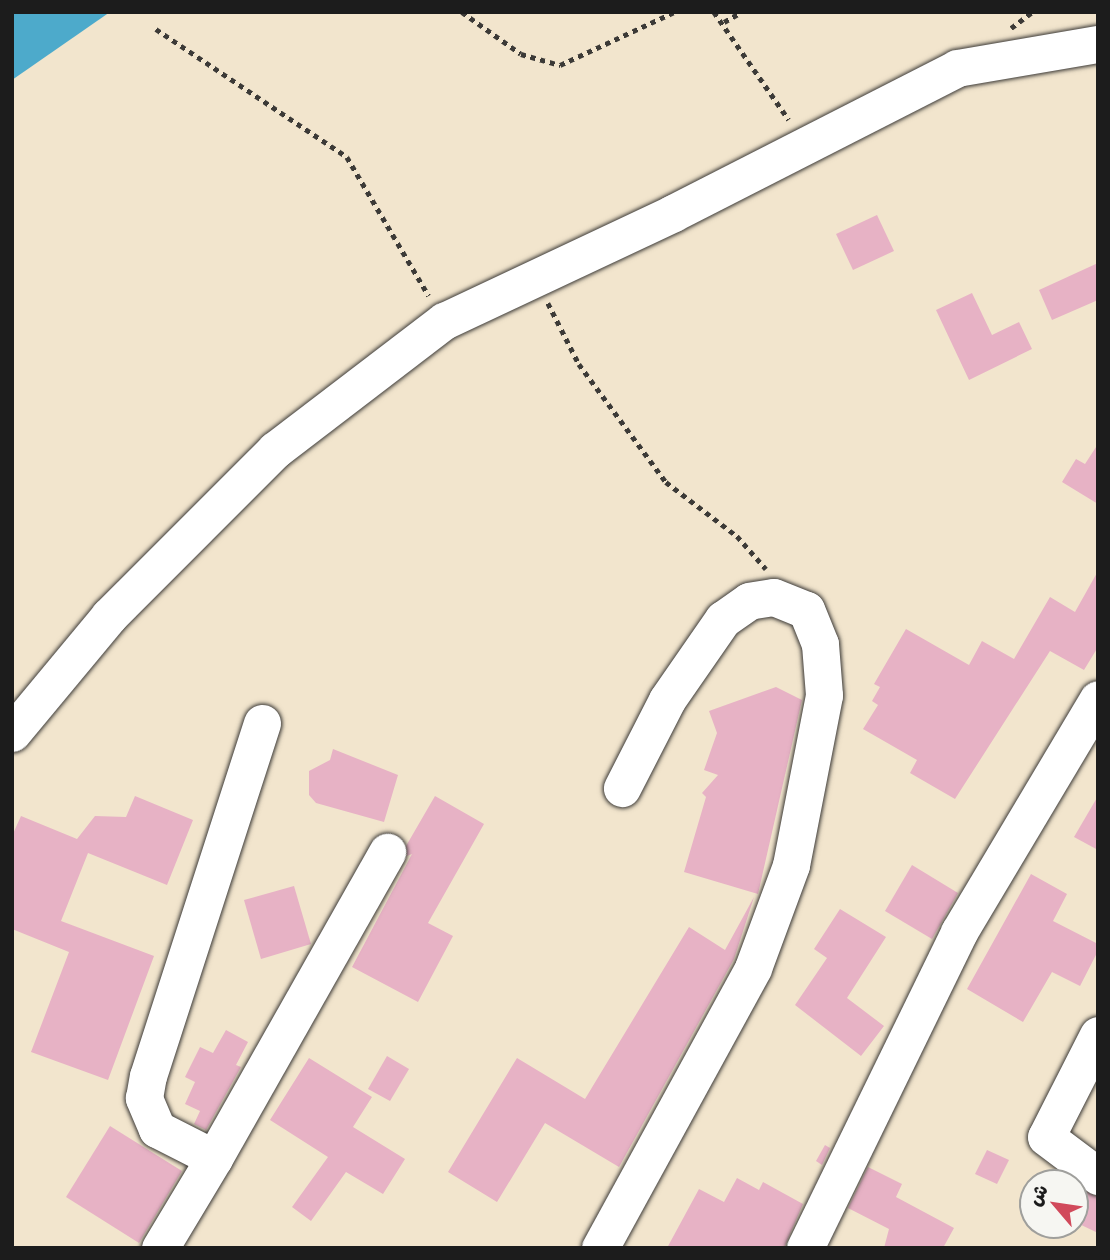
<!DOCTYPE html>
<html>
<head>
<meta charset="utf-8">
<style>
  body { margin:0 }
  #map { position:relative; width:1110px; height:1260px; overflow:hidden; background:#f2e5cd; font-family:"Patrick Hand","Playpen Sans Arabic",sans-serif }
  div>[style] { position:absolute }
  .water>* { inset:0; background:#4daacb }
  .building>* { inset:0; background:#e7b2c5 }
  .path>* { height:4.5px; margin-top:-2.25px; transform-origin:0; background:repeating-linear-gradient(90deg,#3c3a37 0 5px,transparent 0 10px) }
  .roads { filter:drop-shadow(0 0 2px #3c3a37) drop-shadow(0 0 2px #3c3a37) }
  .minor>* { height:37px; margin:-18.5px; padding:0 18.5px; transform-origin:18.5px; border-radius:18.5px; background:#fff }
  span { translate:-50% -50%; white-space:nowrap; text-align:center; line-height:1.15; -webkit-text-stroke:7px #f6f6f2; paint-order:stroke }
  .frame { position:absolute; inset:0; border:14px solid #1c1c1c; pointer-events:none }
  .north { position:absolute; left:1019px; top:1169px; width:70px; height:70px; box-sizing:border-box; background:#f6f6f2; border:2px solid #9f9f9c; border-radius:50%; rotate:299deg; font-size:19px; font-weight:700; line-height:28px; text-align:center; color:#1c1c1c }
  .north::after { content:''; display:block; margin:auto; width:24px; height:32px; background:#d1495b; clip-path:polygon(50% 0,100% 100%,50% 72%,0 100%) }
</style>
</head>
<body>
<div id="map">
  <div class="water">
    <div style="clip-path:polygon(12px 12px,110px 12px,12px 80px)"></div>
  </div>
  <div class="building">
    <div style="clip-path:polygon(877px 215px,894px 251px,853px 270px,836px 234px)"></div>
    <div style="clip-path:polygon(1098px 263px,1098px 300px,1052px 320px,1039px 290px)"></div>
    <div style="clip-path:polygon(972px 293px,992px 335px,1019px 322px,1032px 349px,969px 380px,936px 310px)"></div>
    <div style="clip-path:polygon(1098px 444px,1098px 504px,1062px 482px,1076px 459px,1085px 464px)"></div>
    <div style="clip-path:polygon(1098px 571px,1098px 647px,1084px 670px,1050px 651px,955px 799px,910px 773px,917px 760px,863px 729px,878px 705px,872px 701px,880px 687px,874px 684px,906px 629px,969px 665px,982px 641px,1014px 659px,1050px 597px,1075px 612px)"></div>
    <div style="clip-path:polygon(776px 687px,802px 700px,758px 894px,684px 872px,706px 797px,702px 793px,718px 775px,704px 770px,717px 733px,709px 711px)"></div>
    <div style="clip-path:polygon(333px 749px,398px 775px,384px 822px,316px 803px,309px 795px,309px 771px,330px 760px)"></div>
    <div style="clip-path:polygon(135px 796px,193px 820px,167px 885px,88px 853px,61px 921px,154px 956px,108px 1080px,31px 1052px,69px 952px,12px 929px,12px 836px,21px 816px,77px 839px,95px 816px,126px 817px)"></div>
    <div style="clip-path:polygon(435px 796px,484px 824px,428px 923px,453px 936px,418px 1002px,352px 967px,412px 854px,407px 856px,406px 846px)"></div>
    <div style="clip-path:polygon(1098px 796px,1098px 850px,1074px 837px)"></div>
    <div style="clip-path:polygon(912px 865px,958px 893px,932px 939px,885px 911px)"></div>
    <div style="clip-path:polygon(1031px 874px,1067px 894px,1053px 921px,1098px 944px,1098px 951px,1080px 986px,1052px 972px,1023px 1022px,967px 989px)"></div>
    <div style="clip-path:polygon(294px 886px,311px 944px,261px 959px,244px 900px)"></div>
    <div style="clip-path:polygon(754px 897px,734px 959px,619px 1167px,545px 1123px,497px 1202px,448px 1172px,517px 1058px,585px 1099px,689px 927px,725px 950px)"></div>
    <div style="clip-path:polygon(840px 909px,886px 937px,847px 998px,884px 1026px,861px 1056px,795px 1005px,827px 958px,814px 949px)"></div>
    <div style="clip-path:polygon(226px 1030px,248px 1042px,236px 1065px,241px 1067px,206px 1130px,194px 1124px,200px 1111px,185px 1104px,195px 1082px,185px 1077px,200px 1047px,213px 1053px)"></div>
    <div style="clip-path:polygon(387px 1056px,409px 1069px,390px 1101px,368px 1089px)"></div>
    <div style="clip-path:polygon(309px 1058px,372px 1097px,353px 1127px,405px 1159px,383px 1194px,346px 1172px,311px 1221px,292px 1207px,328px 1157px,270px 1120px)"></div>
    <div style="clip-path:polygon(110px 1126px,182px 1171px,139px 1243px,66px 1197px)"></div>
    <div style="clip-path:polygon(825px 1145px,830px 1148px,822px 1165px,816px 1161px)"></div>
    <div style="clip-path:polygon(987px 1150px,1009px 1160px,997px 1184px,975px 1174px)"></div>
    <div style="clip-path:polygon(868px 1167px,902px 1184px,896px 1197px,954px 1228px,943px 1248px,884px 1248px,889px 1229px,848px 1208px)"></div>
    <div style="clip-path:polygon(737px 1178px,759px 1190px,763px 1182px,803px 1204px,784px 1248px,667px 1248px,699px 1189px,724px 1202px)"></div>
    <div style="clip-path:polygon(1080px 1189px,1098px 1197px,1098px 1233px,1075px 1222px)"></div>
  </div>
  <div class="path">
    <div style="left:462px;top:12px;width:72px;rotate:35.4deg"></div>
    <div style="left:521px;top:54px;width:41px;rotate:15.8deg"></div>
    <div style="left:560px;top:65px;width:126px;rotate:-24.9deg"></div>
    <div style="left:714px;top:12px;width:131px;rotate:55.2deg"></div>
    <div style="left:724px;top:22px;width:20px;rotate:-30deg"></div>
    <div style="left:1011px;top:28px;width:26px;rotate:-37deg"></div>
    <div style="left:156px;top:29px;width:230px;rotate:33.8deg"></div>
    <div style="left:347px;top:157px;width:161px;rotate:59.5deg"></div>
    <div style="left:548px;top:303px;width:68px;rotate:63.1deg"></div>
    <div style="left:579px;top:364px;width:147px;rotate:53.6deg"></div>
    <div style="left:666px;top:482px;width:89px;rotate:37.3deg"></div>
    <div style="left:737px;top:536px;width:44px;rotate:48.7deg"></div>
  </div>
  <div class="roads">
    <div class="minor">
      <div style="left:12px;top:733px;width:152px;rotate:-50.3deg"></div>
      <div style="left:109px;top:616px;width:235px;rotate:-45deg"></div>
      <div style="left:275px;top:450px;width:213px;rotate:-37.4deg"></div>
      <div style="left:444px;top:321px;width:253px;rotate:-25.2deg"></div>
      <div style="left:673px;top:213px;width:319px;rotate:-27deg"></div>
      <div style="left:957px;top:68px;width:143px;rotate:-9.7deg"></div>
      <div style="left:1098px;top:1035px;width:114px;rotate:117deg"></div>
      <div style="left:1046px;top:1137px;width:65px;rotate:36.9deg"></div>
      <div style="left:214px;top:1158px;width:352px;rotate:-60.5deg"></div>
      <div style="left:160px;top:1248px;width:105px;rotate:-59deg"></div>
      <div style="left:214px;top:1158px;width:64px;rotate:-153deg"></div>
      <div style="left:157px;top:1129px;width:34px;rotate:-113deg"></div>
      <div style="left:144px;top:1098px;width:22px;rotate:-80deg"></div>
      <div style="left:148px;top:1076px;width:371px;rotate:-72.1deg"></div>
      <div style="left:600px;top:1248px;width:319px;rotate:-61.3deg"></div>
      <div style="left:753px;top:968px;width:110px;rotate:-69.7deg"></div>
      <div style="left:791px;top:865px;width:173px;rotate:-79deg"></div>
      <div style="left:824px;top:695px;width:51px;rotate:-94.5deg"></div>
      <div style="left:820px;top:644px;width:37px;rotate:-112deg"></div>
      <div style="left:806px;top:610px;width:35px;rotate:-158deg"></div>
      <div style="left:773px;top:597px;width:24px;rotate:171deg"></div>
      <div style="left:749px;top:601px;width:32px;rotate:145deg"></div>
      <div style="left:723px;top:619px;width:98px;rotate:124.7deg"></div>
      <div style="left:667px;top:700px;width:99px;rotate:117.1deg"></div>
      <div style="left:805px;top:1248px;width:352px;rotate:-64deg"></div>
      <div style="left:959px;top:932px;width:271px;rotate:-59.2deg"></div>
    </div>
  </div>
  <div class="frame"></div>
  <div class="north">ش</div>
</div>
</body>
</html>
